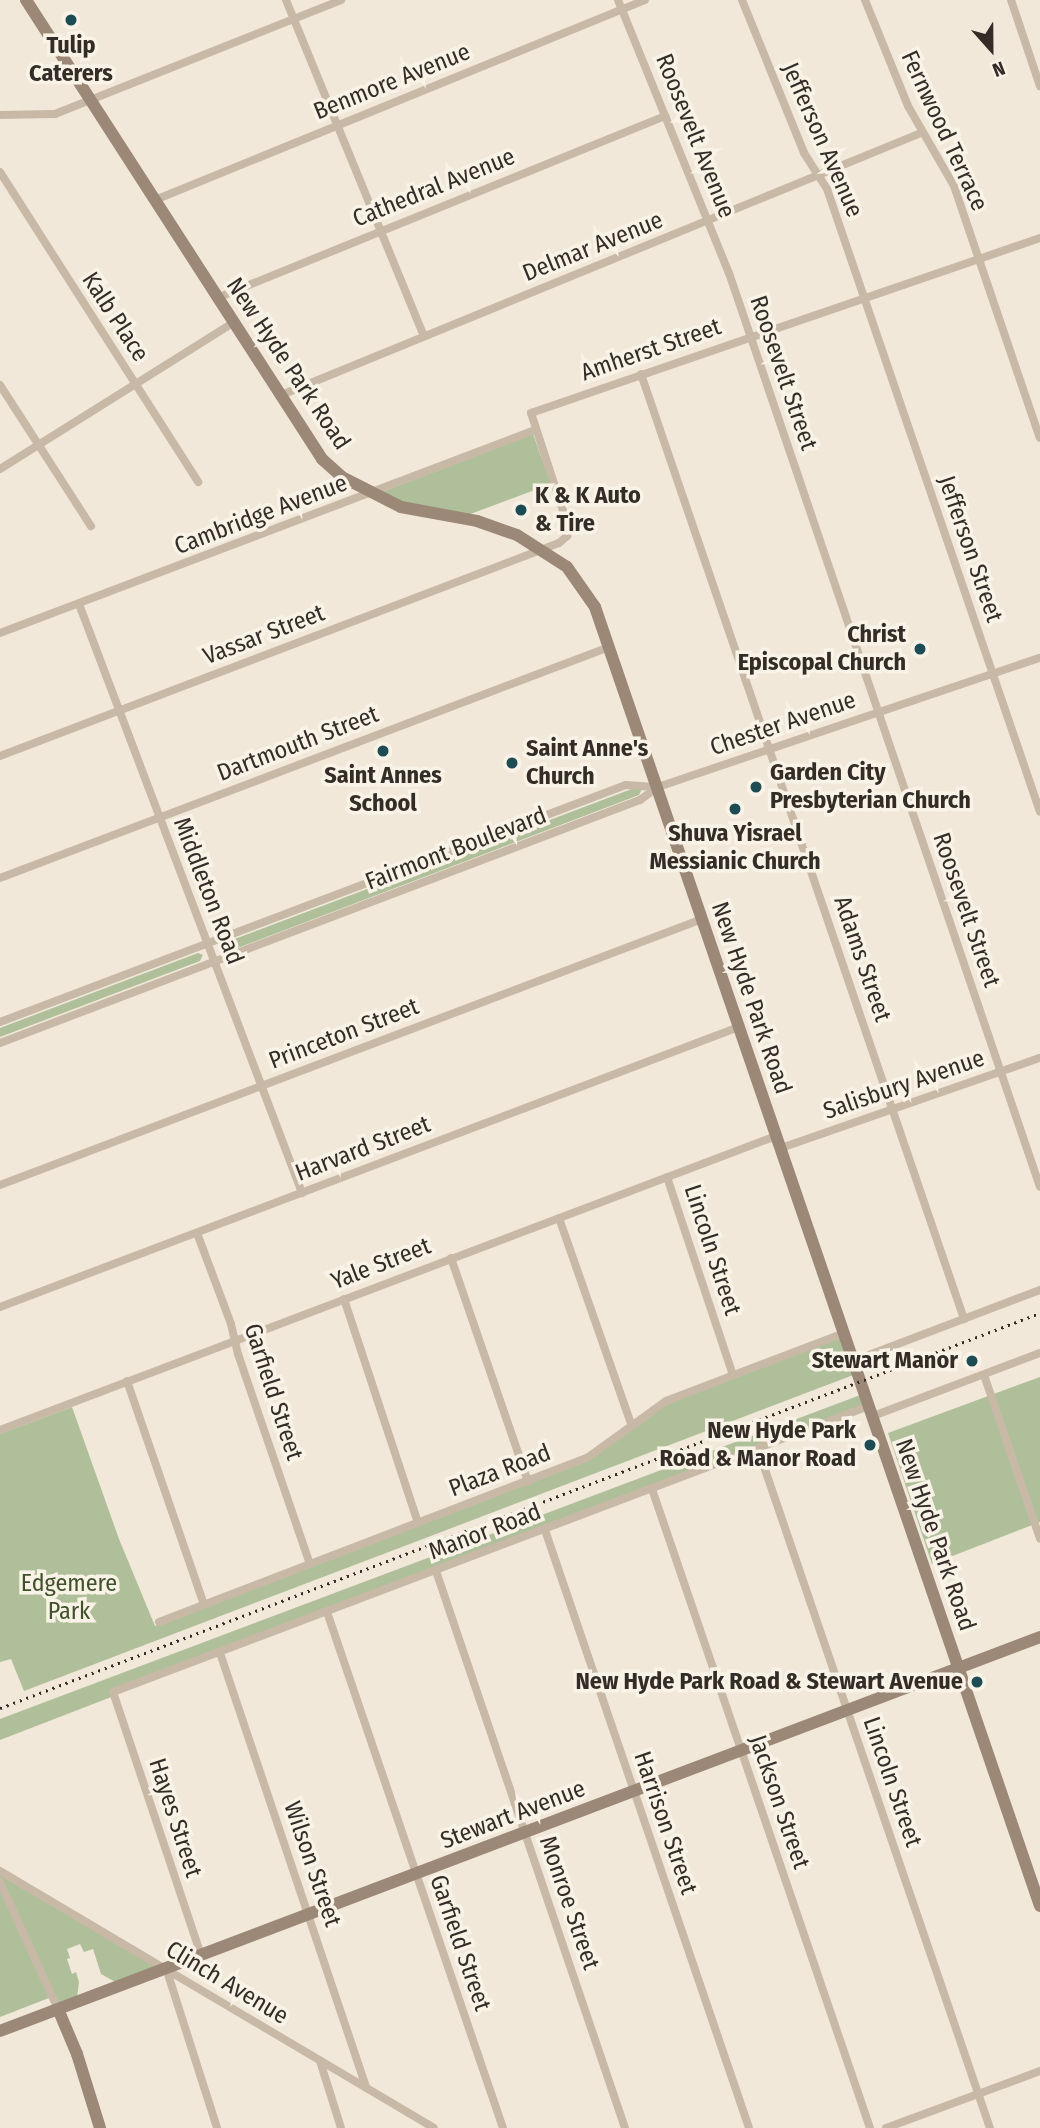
<!DOCTYPE html>
<html>
<head>
<meta charset="utf-8">
<style>
  body { margin:0 }
  #map { position:relative; width:1040px; height:2128px; overflow:hidden; background:#f1e8da; font-family:"Fira Sans Condensed",sans-serif }
  div>[style] { position:absolute }
  .green>* { inset:0; background:#afbf9a }
  .street>* { height:8px; margin:-4px; padding:0 4px; transform-origin:4px; border-radius:4px; background:#c8b9a6 }
  .secondary>* { height:12px; margin:-6px; padding:0 6px; transform-origin:6px; border-radius:6px; background:#9c8877 }
  .rail>* { height:2.5px; margin-top:-1.25px; transform-origin:0; background:repeating-linear-gradient(90deg,#352c27 0 2px,transparent 0 7px) }
  .dots>* { width:19px; height:19px; translate:-50% -50%; box-sizing:border-box; border:4px solid #f9f2e6; border-radius:50% }
  span { translate:-50% -50%; white-space:nowrap; text-align:center; line-height:1.15; -webkit-text-stroke:7px #f9f2e6; paint-order:stroke }
  .poi-label { font-size:24px; color:#352c27; font-weight:700 }
  .left { translate:0 -50%; text-align:left }
  .right { translate:-100% -50%; text-align:right }
  .street-label { font-size:24px; color:#352c27 }
  .park-label { font-size:24px; color:#40522b }
  .north { position:absolute; left:956px; top:14px; width:70px; height:70px; -webkit-text-stroke:5px #f9f2e6; paint-order:stroke; rotate:159deg; font-size:19px; font-weight:700; line-height:28px; text-align:center; color:#352c27 }
  .north::after { content:''; display:block; margin:auto; width:24px; height:32px; background:#352c27; clip-path:polygon(50% 0,100% 100%,50% 72%,0 100%) }
</style>
</head>
<body>
<div id="map">
  <div class="green">
    <div style="clip-path:polygon(533px 434px,551px 484px,465px 516px,422px 509px,377px 494px)"></div>
    <div style="clip-path:polygon(637px 787px,642px 789px,639px 795px,227px 952px,222px 949px,224px 943px)"></div>
    <div style="clip-path:polygon(198px 953px,203px 955px,200px 961px,0 1037px,0 1028px)"></div>
    <div style="clip-path:polygon(841px 1333px,856px 1374px,24px 1691px,11px 1659px,0 1662px,0 1434px,72px 1407px,119px 1539px,155px 1626px,598px 1454px,662px 1403px)"></div>
    <div style="clip-path:polygon(1040px 1377px,1040px 1522px,932px 1564px,888px 1433px)"></div>
    <div style="clip-path:polygon(863px 1394px,867px 1405px,113px 1692px,114px 1696px,0 1740px,0 1719px)"></div>
    <div style="clip-path:polygon(0 1873px,159px 1968px,117px 1983px,101px 1974px,93px 1949px,84px 1952px,80px 1944px,67px 1949px,70px 1958px,67px 1959px,72px 1974px,76px 1972px,79px 1982px,77px 1998px,59px 2005px,54px 1996px,0 2017px)"></div>
  </div>
  <div class="street">
    <div style="left:286px;top:0;width:363px;rotate:67.7deg"></div>
    <div style="left:618px;top:0;width:295px;rotate:67.9deg"></div>
    <div style="left:729px;top:273px;width:965px;rotate:71.21deg"></div>
    <div style="left:742px;top:0;width:165px;rotate:67.9deg"></div>
    <div style="left:804px;top:153px;width:43px;rotate:57.4deg"></div>
    <div style="left:827px;top:189px;width:658px;rotate:71.12deg"></div>
    <div style="left:865px;top:0;width:114px;rotate:67.9deg"></div>
    <div style="left:908px;top:106px;width:92px;rotate:60.1deg"></div>
    <div style="left:954px;top:186px;width:266px;rotate:71.2deg"></div>
    <div style="left:1011px;top:0;width:91px;rotate:71.4deg"></div>
    <div style="left:0;top:115px;width:55px;rotate:-1deg"></div>
    <div style="left:55px;top:114px;width:308px;rotate:-21.7deg"></div>
    <div style="left:0;top:172px;width:368px;rotate:57.4deg"></div>
    <div style="left:155px;top:200px;width:529px;rotate:-22.2deg"></div>
    <div style="left:217px;top:298px;width:484px;rotate:-22.1deg"></div>
    <div style="left:641px;top:374px;width:999px;rotate:71.13deg"></div>
    <div style="left:0;top:385px;width:168px;rotate:57.2deg"></div>
    <div style="left:279px;top:396px;width:694px;rotate:-22.28deg"></div>
    <div style="left:0;top:469px;width:275px;rotate:-32.1deg"></div>
    <div style="left:79px;top:604px;width:630px;rotate:69.26deg"></div>
    <div style="left:0;top:633px;width:572px;rotate:-20.78deg"></div>
    <div style="left:0;top:756px;width:598px;rotate:-20.86deg"></div>
    <div style="left:559px;top:543px;width:11px;rotate:-41deg"></div>
    <div style="left:567px;top:536px;width:10px;rotate:-84deg"></div>
    <div style="left:568px;top:526px;width:119px;rotate:-108.1deg"></div>
    <div style="left:531px;top:413px;width:538px;rotate:-18.97deg"></div>
    <div style="left:0;top:878px;width:651px;rotate:-20.77deg"></div>
    <div style="left:0;top:1022px;width:669px;rotate:-20.74deg"></div>
    <div style="left:626px;top:785px;width:32px;rotate:4deg"></div>
    <div style="left:0;top:1043px;width:685px;rotate:-20.79deg"></div>
    <div style="left:640px;top:800px;width:22px;rotate:-36deg"></div>
    <div style="left:658px;top:787px;width:403px;rotate:-18.7deg"></div>
    <div style="left:781px;top:1148px;width:274px;rotate:-19.2deg"></div>
    <div style="left:667px;top:1177px;width:209px;rotate:71.6deg"></div>
    <div style="left:0;top:1185px;width:751px;rotate:-20.75deg"></div>
    <div style="left:559px;top:1218px;width:221px;rotate:70.7deg"></div>
    <div style="left:197px;top:1233px;width:97px;rotate:69.5deg"></div>
    <div style="left:231px;top:1324px;width:31px;rotate:77deg"></div>
    <div style="left:238px;top:1354px;width:222px;rotate:71.1deg"></div>
    <div style="left:451px;top:1258px;width:237px;rotate:71deg"></div>
    <div style="left:344px;top:1299px;width:236px;rotate:71.7deg"></div>
    <div style="left:0;top:1307px;width:790px;rotate:-20.75deg"></div>
    <div style="left:853px;top:1361px;width:200px;rotate:-20.8deg"></div>
    <div style="left:984px;top:1375px;width:173px;rotate:71.1deg"></div>
    <div style="left:127px;top:1381px;width:236px;rotate:71deg"></div>
    <div style="left:873px;top:1416px;width:178px;rotate:-20.7deg"></div>
    <div style="left:0;top:1430px;width:830px;rotate:-20.75deg"></div>
    <div style="left:758px;top:1449px;width:718px;rotate:71.14deg"></div>
    <div style="left:652px;top:1489px;width:675px;rotate:71.16deg"></div>
    <div style="left:545px;top:1530px;width:632px;rotate:71.16deg"></div>
    <div style="left:436px;top:1571px;width:588px;rotate:71.26deg"></div>
    <div style="left:327px;top:1612px;width:545px;rotate:71.17deg"></div>
    <div style="left:159px;top:1622px;width:458px;rotate:-21deg"></div>
    <div style="left:587px;top:1458px;width:97px;rotate:-35.8deg"></div>
    <div style="left:666px;top:1401px;width:191px;rotate:-20.9deg"></div>
    <div style="left:220px;top:1653px;width:459px;rotate:71.4deg"></div>
    <div style="left:0;top:1871px;width:504px;rotate:30.63deg"></div>
    <div style="left:0;top:1882px;width:140px;rotate:65.5deg"></div>
    <div style="left:201px;top:1955px;width:277px;rotate:-108.5deg"></div>
    <div style="left:113px;top:1692px;width:808px;rotate:-20.72deg"></div>
    <div style="left:166px;top:1968px;width:168px;rotate:72.3deg"></div>
    <div style="left:320px;top:2061px;width:70px;rotate:72.6deg"></div>
    <div style="left:886px;top:2128px;width:164px;rotate:-20.3deg"></div>
  </div>
  <div class="secondary">
    <div style="left:26px;top:0;width:546px;rotate:57.18deg"></div>
    <div style="left:322px;top:459px;width:27px;rotate:42deg"></div>
    <div style="left:342px;top:477px;width:66px;rotate:27deg"></div>
    <div style="left:401px;top:507px;width:77px;rotate:10.4deg"></div>
    <div style="left:477px;top:521px;width:42px;rotate:19.3deg"></div>
    <div style="left:517px;top:535px;width:59px;rotate:32.6deg"></div>
    <div style="left:567px;top:567px;width:49px;rotate:55deg"></div>
    <div style="left:595px;top:607px;width:1373px;rotate:71.09deg"></div>
    <div style="left:58px;top:2009px;width:49px;rotate:67.1deg"></div>
    <div style="left:77px;top:2054px;width:77px;rotate:72.7deg"></div>
    <div style="left:0;top:2031px;width:1112px;rotate:-20.75deg"></div>
  </div>
  <div class="rail">
    <div style="left:0;top:1708px;width:1112px;rotate:-20.8deg"></div>
  </div>
  <div class="dots">
    <div style="left:71px;top:20px;background:#1d4c55"></div>
    <div style="left:521px;top:510px;background:#1d4c55"></div>
    <div style="left:920px;top:649px;background:#1d4c55"></div>
    <div style="left:383px;top:751px;background:#1d4c55"></div>
    <div style="left:512px;top:763px;background:#1d4c55"></div>
    <div style="left:756px;top:787px;background:#1d4c55"></div>
    <div style="left:735px;top:809px;background:#1d4c55"></div>
    <div style="left:972px;top:1361px;background:#1d4c55"></div>
    <div style="left:870px;top:1445px;background:#1d4c55"></div>
    <div style="left:977px;top:1682px;background:#1d4c55"></div>
  </div>
  <div class="poi-label">
    <span style="left:71px;top:60px">Tulip<br>Caterers</span>
    <span class="left" style="left:535px;top:510px">K &amp; K Auto<br>&amp; Tire</span>
    <span class="right" style="left:906px;top:649px">Christ<br>Episcopal Church</span>
    <span class="left" style="left:526px;top:763px">Saint Anne's<br>Church</span>
    <span class="left" style="left:770px;top:787px">Garden City<br>Presbyterian Church</span>
    <span style="left:383px;top:790px">Saint Annes<br>School</span>
    <span style="left:735px;top:848px">Shuva Yisrael<br>Messianic Church</span>
    <span class="right" style="left:958px;top:1361px">Stewart Manor</span>
    <span class="right" style="left:856px;top:1445px">New Hyde Park<br>Road &amp; Manor Road</span>
    <span class="right" style="left:963px;top:1682px">New Hyde Park Road &amp; Stewart Avenue</span>
  </div>
  <div class="street-label">
    <span style="left:392px;top:82px;rotate:-22deg">Benmore Avenue</span>
    <span style="left:944px;top:131px;rotate:65deg">Fernwood Terrace</span>
    <span style="left:695px;top:136px;rotate:68deg">Roosevelt Avenue</span>
    <span style="left:822px;top:140px;rotate:66deg">Jefferson Avenue</span>
    <span style="left:434px;top:188px;rotate:-22deg">Cathedral Avenue</span>
    <span style="left:593px;top:247px;rotate:-22deg">Delmar Avenue</span>
    <span style="left:115px;top:317px;rotate:57deg">Kalb Place</span>
    <span style="left:651px;top:350px;rotate:-19deg">Amherst Street</span>
    <span style="left:288px;top:364px;rotate:56deg">New Hyde Park Road</span>
    <span style="left:783px;top:373px;rotate:71deg">Roosevelt Street</span>
    <span style="left:261px;top:515px;rotate:-21deg">Cambridge Avenue</span>
    <span style="left:970px;top:549px;rotate:71deg">Jefferson Street</span>
    <span style="left:264px;top:635px;rotate:-21deg">Vassar Street</span>
    <span style="left:783px;top:724px;rotate:-19deg">Chester Avenue</span>
    <span style="left:298px;top:744px;rotate:-21deg">Dartmouth Street</span>
    <span style="left:456px;top:849px;rotate:-21deg">Fairmont Boulevard</span>
    <span style="left:208px;top:891px;rotate:69deg">Middleton Road</span>
    <span style="left:966px;top:910px;rotate:71deg">Roosevelt Street</span>
    <span style="left:862px;top:959px;rotate:71deg">Adams Street</span>
    <span style="left:751px;top:998px;rotate:71deg">New Hyde Park Road</span>
    <span style="left:344px;top:1034px;rotate:-21deg">Princeton Street</span>
    <span style="left:904px;top:1085px;rotate:-19deg">Salisbury Avenue</span>
    <span style="left:363px;top:1149px;rotate:-21deg">Harvard Street</span>
    <span style="left:712px;top:1250px;rotate:72deg">Lincoln Street</span>
    <span style="left:381px;top:1264px;rotate:-21deg">Yale Street</span>
    <span style="left:273px;top:1392px;rotate:72deg">Garfield Street</span>
    <span style="left:500px;top:1471px;rotate:-21deg">Plaza Road</span>
    <span style="left:485px;top:1532px;rotate:-21deg">Manor Road</span>
    <span style="left:935px;top:1535px;rotate:71deg">New Hyde Park Road</span>
    <span style="left:892px;top:1782px;rotate:71deg">Lincoln Street</span>
    <span style="left:779px;top:1802px;rotate:71deg">Jackson Street</span>
    <span style="left:513px;top:1815px;rotate:-21deg">Stewart Avenue</span>
    <span style="left:175px;top:1818px;rotate:72deg">Hayes Street</span>
    <span style="left:665px;top:1823px;rotate:71deg">Harrison Street</span>
    <span style="left:312px;top:1864px;rotate:71deg">Wilson Street</span>
    <span style="left:569px;top:1903px;rotate:71deg">Monroe Street</span>
    <span style="left:460px;top:1943px;rotate:71deg">Garfield Street</span>
    <span style="left:227px;top:1983px;rotate:31deg">Clinch Avenue</span>
  </div>
  <div class="park-label">
    <span style="left:69px;top:1598px">Edgemere<br>Park</span>
  </div>
  <div class="north">N</div>
</div>
</body>
</html>
